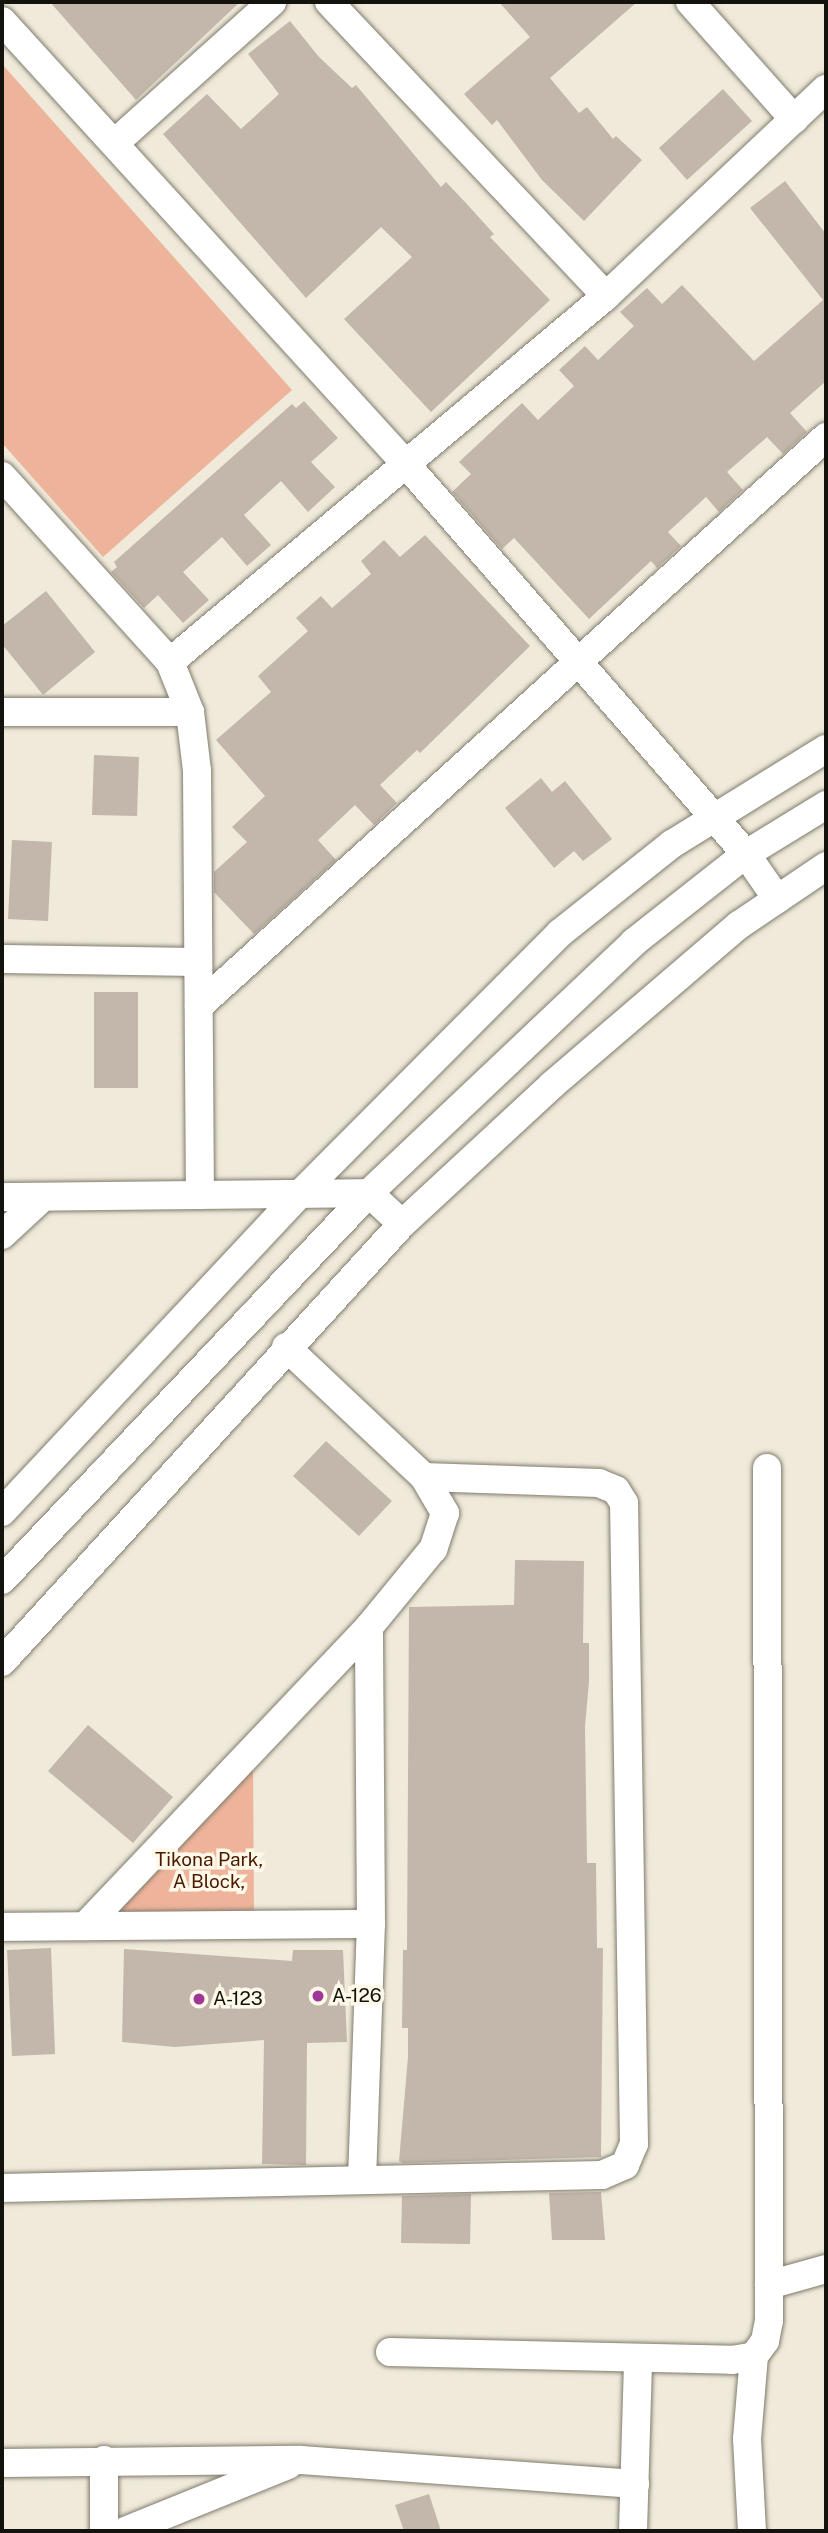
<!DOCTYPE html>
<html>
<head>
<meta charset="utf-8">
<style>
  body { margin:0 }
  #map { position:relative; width:828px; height:2533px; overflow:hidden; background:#efeada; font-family:"Public Sans",sans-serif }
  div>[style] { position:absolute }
  .green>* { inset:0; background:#eeb49b }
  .building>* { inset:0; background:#c3b7ab }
  .roads { filter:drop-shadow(0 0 2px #807b6d) drop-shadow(0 0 2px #807b6d) }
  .minor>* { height:28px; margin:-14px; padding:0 14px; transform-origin:14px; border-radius:14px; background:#fff }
  .dots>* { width:19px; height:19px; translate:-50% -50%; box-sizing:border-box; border:4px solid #fdf8e8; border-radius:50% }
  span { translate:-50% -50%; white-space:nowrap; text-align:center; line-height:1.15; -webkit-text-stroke:7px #fdf8e8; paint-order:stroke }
  .park-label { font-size:19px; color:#4b1800 }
  .poi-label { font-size:19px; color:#13120c }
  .left { translate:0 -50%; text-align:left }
  .frame { position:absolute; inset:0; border:4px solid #13120c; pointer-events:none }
</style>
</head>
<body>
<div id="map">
  <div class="green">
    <div style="clip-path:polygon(2px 64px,292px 390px,103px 557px,2px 443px)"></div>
    <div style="clip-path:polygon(253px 1761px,254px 1915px,103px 1919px)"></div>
  </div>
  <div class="building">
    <div style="clip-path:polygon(50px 2px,240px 2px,136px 100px)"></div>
    <div style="clip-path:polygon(499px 2px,637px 2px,550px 78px,579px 113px,587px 107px,613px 139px,616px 136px,642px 160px,584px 221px,542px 180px,497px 120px,492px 125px,464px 94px,530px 37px)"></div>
    <div style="clip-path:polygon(290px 21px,319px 57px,352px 88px,356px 85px,441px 187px,446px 182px,465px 202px,494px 234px,490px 237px,550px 300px,431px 412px,344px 319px,412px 257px,381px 227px,306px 298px,163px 134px,207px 94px,241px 129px,279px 94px,248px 54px)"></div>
    <div style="clip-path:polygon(723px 89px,752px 121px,687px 180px,659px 148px)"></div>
    <div style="clip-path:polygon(785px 181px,826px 234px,826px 381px,790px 413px,807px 432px,783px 454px,767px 437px,727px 472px,743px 490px,719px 512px,706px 497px,668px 532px,681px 546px,657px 568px,651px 561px,589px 619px,514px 538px,502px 549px,452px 492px,471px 474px,459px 462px,522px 403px,538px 420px,574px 386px,559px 370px,585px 346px,598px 360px,634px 326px,620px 312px,647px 288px,662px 304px,682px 285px,754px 361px,823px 300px,750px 208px)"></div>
    <div style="clip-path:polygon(304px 401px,338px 438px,311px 462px,335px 487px,308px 512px,281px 481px,244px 515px,271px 545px,247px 566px,222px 537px,183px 572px,209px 600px,183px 623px,158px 595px,144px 608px,111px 572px,117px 567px,114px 562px,292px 404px,296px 408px)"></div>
    <div style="clip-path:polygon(425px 535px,530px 646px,420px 753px,417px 750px,380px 785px,397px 803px,374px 825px,355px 805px,318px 840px,336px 860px,254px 934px,214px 892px,214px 872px,247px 842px,232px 827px,265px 796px,216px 740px,271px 692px,258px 676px,308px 631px,296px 618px,321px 596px,332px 608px,371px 574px,361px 561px,384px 540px,400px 557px)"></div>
    <div style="clip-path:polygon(46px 591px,95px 652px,43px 695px,2px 644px,2px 626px)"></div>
    <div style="clip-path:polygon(94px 755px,139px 757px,137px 816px,92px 815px)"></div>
    <div style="clip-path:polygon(541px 778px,552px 792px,565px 781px,612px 839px,583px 861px,574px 851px,554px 868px,505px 808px)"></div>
    <div style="clip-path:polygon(12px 840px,52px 842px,48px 921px,8px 919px)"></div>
    <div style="clip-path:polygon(94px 992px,138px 992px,138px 1088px,94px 1088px)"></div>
    <div style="clip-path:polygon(326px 1441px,392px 1501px,359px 1536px,293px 1476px)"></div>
    <div style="clip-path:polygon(515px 1560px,584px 1561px,583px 1643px,589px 1643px,589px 1682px,585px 1726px,587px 1863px,596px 1863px,597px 1948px,603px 1948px,601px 2157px,403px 2163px,399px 2161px,408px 2057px,408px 2028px,402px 2028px,403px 1950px,407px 1950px,409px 1607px,514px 1605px)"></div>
    <div style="clip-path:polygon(88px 1725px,173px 1797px,133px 1843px,48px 1771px)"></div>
    <div style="clip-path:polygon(51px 1948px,55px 2054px,12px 2056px,7px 1950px)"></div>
    <div style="clip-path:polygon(124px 1949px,292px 1961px,293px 1950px,343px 1950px,347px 2042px,307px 2043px,306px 2165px,262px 2164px,264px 2040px,175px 2047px,122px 2042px)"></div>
    <div style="clip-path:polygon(601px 2192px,605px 2240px,552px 2240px,549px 2193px)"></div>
    <div style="clip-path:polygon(471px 2194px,470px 2244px,401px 2243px,402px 2196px)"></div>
    <div style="clip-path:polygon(429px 2494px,441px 2531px,404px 2531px,395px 2505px)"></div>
  </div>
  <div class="roads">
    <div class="minor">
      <div style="left:329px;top:2px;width:404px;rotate:46.7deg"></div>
      <div style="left:690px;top:2px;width:157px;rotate:48.4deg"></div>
      <div style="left:2px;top:21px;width:598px;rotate:47.64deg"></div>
      <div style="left:405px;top:463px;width:519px;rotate:48.91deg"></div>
      <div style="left:746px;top:854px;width:55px;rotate:55.4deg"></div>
      <div style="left:116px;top:142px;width:210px;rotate:-41.9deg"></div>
      <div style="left:2px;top:476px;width:251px;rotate:47.9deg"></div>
      <div style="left:170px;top:662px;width:54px;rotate:68.2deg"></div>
      <div style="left:190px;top:712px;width:59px;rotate:83.2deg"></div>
      <div style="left:197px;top:771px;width:424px;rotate:89.6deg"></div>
      <div style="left:170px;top:662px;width:569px;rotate:-40.01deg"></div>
      <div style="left:606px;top:296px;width:302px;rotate:-43.3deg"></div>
      <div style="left:2px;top:712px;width:188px"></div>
      <div style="left:2px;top:959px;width:196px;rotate:0.9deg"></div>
      <div style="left:199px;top:1006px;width:847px;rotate:-42.22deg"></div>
      <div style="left:2px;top:1197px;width:367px;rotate:-0.6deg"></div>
      <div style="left:369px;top:1193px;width:45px;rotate:43.2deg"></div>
      <div style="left:402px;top:1224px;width:205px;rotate:-42.8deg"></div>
      <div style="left:552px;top:1085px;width:246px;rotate:-40.6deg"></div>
      <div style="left:739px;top:925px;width:105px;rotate:-34.1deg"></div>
      <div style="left:2px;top:1235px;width:54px;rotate:-42.8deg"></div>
      <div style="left:286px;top:1347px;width:190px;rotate:43.3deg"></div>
      <div style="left:2px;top:1512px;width:436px;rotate:-46.9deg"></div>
      <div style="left:300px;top:1194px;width:368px;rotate:-45.1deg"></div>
      <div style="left:560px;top:933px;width:143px;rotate:-38.5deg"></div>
      <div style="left:672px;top:844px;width:181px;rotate:-31.7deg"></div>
      <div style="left:2px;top:1580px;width:533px;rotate:-46.52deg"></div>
      <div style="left:369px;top:1193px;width:365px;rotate:-43.4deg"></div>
      <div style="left:634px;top:942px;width:142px;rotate:-38.2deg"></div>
      <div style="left:746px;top:854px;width:94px;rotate:-31.5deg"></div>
      <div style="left:2px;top:1662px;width:593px;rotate:-47.6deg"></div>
      <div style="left:2px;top:1927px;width:369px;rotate:-0.5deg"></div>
      <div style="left:362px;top:2180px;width:256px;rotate:-88deg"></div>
      <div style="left:371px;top:1924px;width:297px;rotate:-90.4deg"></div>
      <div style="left:2px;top:2188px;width:600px;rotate:-1.24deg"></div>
      <div style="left:602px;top:2175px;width:25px;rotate:-23deg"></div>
      <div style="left:625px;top:2165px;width:23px;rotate:-67deg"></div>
      <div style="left:634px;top:2144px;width:641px;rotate:-90.89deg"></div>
      <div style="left:624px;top:1503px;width:15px;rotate:-122deg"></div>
      <div style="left:616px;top:1490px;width:18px;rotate:-158deg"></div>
      <div style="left:599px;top:1483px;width:175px;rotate:-178deg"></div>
      <div style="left:424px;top:1477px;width:42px;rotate:59.7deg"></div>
      <div style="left:445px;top:1513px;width:38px;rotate:108deg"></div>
      <div style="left:433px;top:1549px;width:101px;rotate:129.4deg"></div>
      <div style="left:369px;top:1627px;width:412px;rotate:133.5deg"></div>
      <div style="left:769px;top:2285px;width:59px;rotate:-15.7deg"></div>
      <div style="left:390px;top:2352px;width:342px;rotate:1.3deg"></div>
      <div style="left:732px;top:2360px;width:22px;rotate:-10deg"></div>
      <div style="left:754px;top:2356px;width:19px;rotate:-54deg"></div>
      <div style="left:765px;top:2341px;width:20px;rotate:-79deg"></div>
      <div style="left:769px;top:2321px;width:853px;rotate:-90.13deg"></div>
      <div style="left:104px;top:2460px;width:71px;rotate:90deg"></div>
      <div style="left:2px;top:2463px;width:299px;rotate:-0.6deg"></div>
      <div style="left:301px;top:2460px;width:335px;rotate:4.1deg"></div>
      <div style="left:125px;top:2531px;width:176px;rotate:-22deg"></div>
      <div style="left:633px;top:2531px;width:172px;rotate:-88.3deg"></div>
      <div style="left:752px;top:2531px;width:92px;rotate:-93.1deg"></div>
      <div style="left:747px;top:2439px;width:83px;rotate:-85.2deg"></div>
    </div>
  </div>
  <div class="dots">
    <div style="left:318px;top:1996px;background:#9f3799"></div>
    <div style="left:199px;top:1999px;background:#9f3799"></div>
  </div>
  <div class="park-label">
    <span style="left:209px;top:1871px">Tikona Park,<br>A Block,</span>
  </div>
  <div class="poi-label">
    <span class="left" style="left:332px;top:1996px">A-126</span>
    <span class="left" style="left:213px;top:1999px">A-123</span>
  </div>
  <div class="frame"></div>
</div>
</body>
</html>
